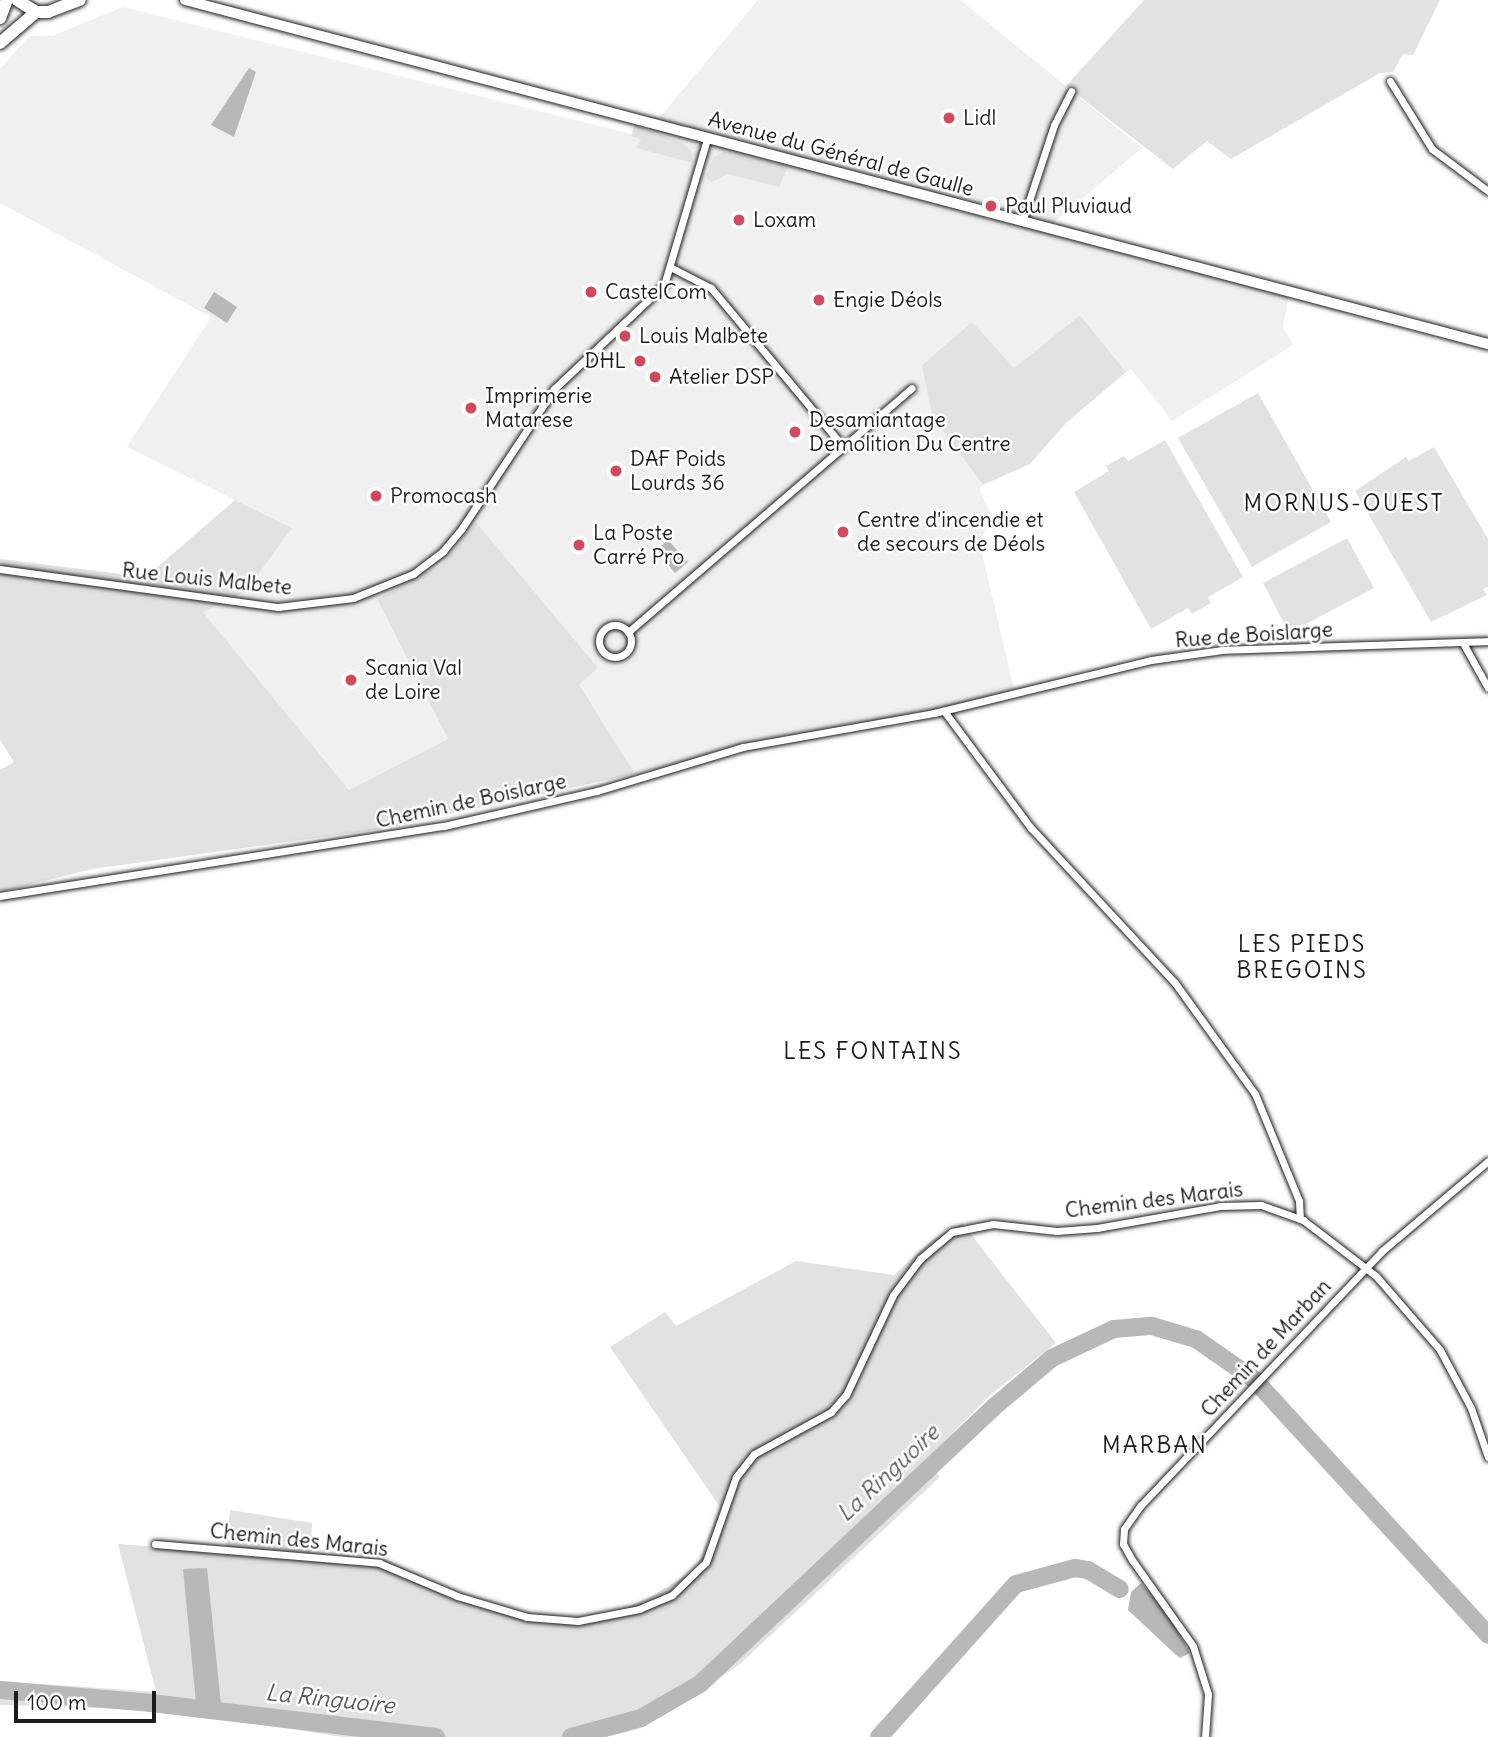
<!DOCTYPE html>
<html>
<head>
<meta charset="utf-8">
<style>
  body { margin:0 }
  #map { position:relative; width:1488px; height:1737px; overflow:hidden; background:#fff; font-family:Delius,sans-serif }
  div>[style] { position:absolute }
  .built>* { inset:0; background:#f0f0f0 }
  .green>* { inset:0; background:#e2e2e2 }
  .water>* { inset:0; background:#b8b8b8 }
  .river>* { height:18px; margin:-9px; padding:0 9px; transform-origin:9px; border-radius:9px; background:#b8b8b8 }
  .roads { filter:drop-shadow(0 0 2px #1c1c1c) drop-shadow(0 0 2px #1c1c1c) }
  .minor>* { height:7px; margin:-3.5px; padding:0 3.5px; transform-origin:3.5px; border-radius:3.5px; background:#fff }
  .minor>.ring { margin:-3.5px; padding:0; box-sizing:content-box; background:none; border:7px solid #fff; border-radius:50% }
  .secondary>* { height:10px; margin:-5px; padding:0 5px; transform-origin:5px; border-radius:5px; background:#fff }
  .primary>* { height:12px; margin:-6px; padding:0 6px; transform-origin:6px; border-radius:6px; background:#fff }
  .trunk>* { height:12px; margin:-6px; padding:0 6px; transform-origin:6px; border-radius:6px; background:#fff }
  .dots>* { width:19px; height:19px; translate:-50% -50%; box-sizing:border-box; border:4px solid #fff; border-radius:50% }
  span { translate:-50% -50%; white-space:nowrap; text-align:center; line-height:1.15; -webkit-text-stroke:5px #fff; paint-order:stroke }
  .poi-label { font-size:21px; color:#1c1c1c }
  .left { translate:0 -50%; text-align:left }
  .right { translate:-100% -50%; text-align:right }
  .street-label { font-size:21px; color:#1c1c1c }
  .neighbourhood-label { font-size:23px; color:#1c1c1c; letter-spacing:2px }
  .water-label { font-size:23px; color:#5a5a5a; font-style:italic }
  .scale { position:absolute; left:14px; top:1691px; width:142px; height:32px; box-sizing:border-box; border:4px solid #1c1c1c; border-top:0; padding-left:9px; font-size:21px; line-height:24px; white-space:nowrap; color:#1c1c1c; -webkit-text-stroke:5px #fff; paint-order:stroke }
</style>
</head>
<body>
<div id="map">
  <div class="built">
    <div style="clip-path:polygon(758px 0,960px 0,1142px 148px,1052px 224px,1289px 295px,1283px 327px,1293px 345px,1172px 421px,1131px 369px,1126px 372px,1080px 315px,1014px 368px,932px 416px,983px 485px,979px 488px,993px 519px,979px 540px,1016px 698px,635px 774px,579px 683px,597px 668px,476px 522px,442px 564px,377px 599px,448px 739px,349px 790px,203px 612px,246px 591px,292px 528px,127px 447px,211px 317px,0 203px,0 69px,29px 36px,52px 36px,123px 7px,643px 137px)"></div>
  </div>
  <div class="green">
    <div style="clip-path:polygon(1144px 0,1440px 0,1413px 55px,1403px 54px,1393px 72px,1380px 73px,1231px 159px,1207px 141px,1173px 169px,1066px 86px)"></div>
    <div style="clip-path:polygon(635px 125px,683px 143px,691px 151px,693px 163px,636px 148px,641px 139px,631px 136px)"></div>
    <div style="clip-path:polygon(724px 152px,735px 153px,788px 166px,779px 187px,727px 174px,712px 182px,706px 178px,713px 158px)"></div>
    <div style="clip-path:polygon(1080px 315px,1126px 372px,1066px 423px,1030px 464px,983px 485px,932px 416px,922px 365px,972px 322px,1014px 368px)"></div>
    <div style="clip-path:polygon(1258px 393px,1331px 522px,1252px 567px,1178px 438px)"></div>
    <div style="clip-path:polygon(1165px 440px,1243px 577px,1208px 597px,1211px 603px,1192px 614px,1188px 608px,1151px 629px,1074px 492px,1109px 471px,1106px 466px,1124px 456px,1128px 461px)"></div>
    <div style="clip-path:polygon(1434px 447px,1488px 539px,1488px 587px,1483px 589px,1487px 595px,1431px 622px,1355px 491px,1406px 457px,1409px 461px)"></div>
    <div style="clip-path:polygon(235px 500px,292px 528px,246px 591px,203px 612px,349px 790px,448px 739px,377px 599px,442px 564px,476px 522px,598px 668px,579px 684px,635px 774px,381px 829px,92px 869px,0 892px,0 770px,14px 762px,0 740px,0 559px,146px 577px)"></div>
    <div style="clip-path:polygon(1347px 538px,1374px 588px,1289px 633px,1263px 583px)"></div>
    <div style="clip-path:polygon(962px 1223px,1056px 1343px,990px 1395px,926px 1460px,940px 1477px,739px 1665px,642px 1728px,607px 1737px,343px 1737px,161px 1710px,0 1705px,0 1681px,156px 1692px,118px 1544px,226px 1552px,230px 1510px,312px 1523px,311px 1553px,384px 1559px,490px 1609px,595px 1621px,652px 1596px,696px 1569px,720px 1507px,610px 1347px,665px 1312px,676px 1326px,796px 1261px,894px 1275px,933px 1239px)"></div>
  </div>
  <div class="water">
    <div style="clip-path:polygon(249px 68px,256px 72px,234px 137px,211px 125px)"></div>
    <div style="clip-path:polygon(214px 292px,237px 307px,227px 323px,204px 308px)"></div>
    <div style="clip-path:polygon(668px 540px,688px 562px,675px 573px,656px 550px)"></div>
    <div style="clip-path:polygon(207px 1568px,221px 1705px,196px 1703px,183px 1569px)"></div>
    <div style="clip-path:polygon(1141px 1583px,1167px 1613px,1190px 1653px,1180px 1658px,1176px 1655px,1128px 1610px,1131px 1592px)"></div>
  </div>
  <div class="river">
    <div style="left:1261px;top:1387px;width:336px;rotate:47.5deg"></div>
    <div style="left:0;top:1690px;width:152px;rotate:4.9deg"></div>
    <div style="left:151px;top:1703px;width:287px;rotate:6.8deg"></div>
    <div style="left:571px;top:1737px;width:73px;rotate:-15.2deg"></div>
    <div style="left:641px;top:1718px;width:68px;rotate:-30deg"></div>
    <div style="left:700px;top:1684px;width:404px;rotate:-43.3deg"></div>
    <div style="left:994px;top:1407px;width:76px;rotate:-40.2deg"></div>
    <div style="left:1052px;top:1358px;width:68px;rotate:-25.1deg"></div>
    <div style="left:1114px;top:1329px;width:38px;rotate:-5deg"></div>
    <div style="left:1152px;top:1326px;width:46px;rotate:16.5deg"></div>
    <div style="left:1196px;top:1339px;width:72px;rotate:34.8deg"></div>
    <div style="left:879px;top:1737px;width:205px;rotate:-48.2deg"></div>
    <div style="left:1016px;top:1584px;width:61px;rotate:-15.2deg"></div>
    <div style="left:1075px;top:1568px;width:13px;rotate:9deg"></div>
    <div style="left:1088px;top:1570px;width:37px;rotate:31deg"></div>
  </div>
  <div class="roads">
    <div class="minor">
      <div style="left:1390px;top:81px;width:80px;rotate:58.3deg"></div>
      <div style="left:1432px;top:149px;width:70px;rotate:36.9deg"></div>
      <div style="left:1022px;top:222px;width:102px;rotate:-71.7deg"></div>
      <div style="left:1054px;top:125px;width:38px;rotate:-63deg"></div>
      <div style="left:672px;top:268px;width:44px;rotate:27.1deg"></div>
      <div style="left:711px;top:288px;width:204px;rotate:50.2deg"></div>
      <div style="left:0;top:569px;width:281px;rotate:7.8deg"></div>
      <div style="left:278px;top:607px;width:76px;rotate:-6.8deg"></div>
      <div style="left:353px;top:598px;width:65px;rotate:-21.8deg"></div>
      <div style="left:413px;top:574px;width:38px;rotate:-37deg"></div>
      <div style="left:443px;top:551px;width:30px;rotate:-50deg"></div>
      <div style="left:462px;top:528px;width:167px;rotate:-56.5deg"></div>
      <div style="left:554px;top:389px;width:151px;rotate:-43.4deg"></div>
      <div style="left:664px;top:285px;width:152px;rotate:-73.6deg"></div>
      <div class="ring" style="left:599px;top:625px;width:25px;height:25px"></div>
      <div style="left:628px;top:632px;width:374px;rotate:-40.7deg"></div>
      <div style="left:1463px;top:643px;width:51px;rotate:60.9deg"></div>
      <div style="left:944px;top:711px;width:146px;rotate:53.4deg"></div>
      <div style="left:1031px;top:828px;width:212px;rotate:47.1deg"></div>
      <div style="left:1175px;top:983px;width:137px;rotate:54.2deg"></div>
      <div style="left:1255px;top:1094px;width:116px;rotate:67.6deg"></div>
      <div style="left:1299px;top:1201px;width:18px;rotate:87deg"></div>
      <div style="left:0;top:896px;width:449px;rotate:-9deg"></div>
      <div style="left:444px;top:826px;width:157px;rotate:-12.9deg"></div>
      <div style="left:597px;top:791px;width:152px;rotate:-16.8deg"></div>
      <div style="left:743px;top:747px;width:194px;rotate:-10.1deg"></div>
      <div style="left:934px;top:713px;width:223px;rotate:-13.7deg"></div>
      <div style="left:1151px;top:660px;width:72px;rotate:-8deg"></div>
      <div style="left:1222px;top:650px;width:266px;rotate:-1.9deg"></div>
      <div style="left:155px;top:1544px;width:225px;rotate:4.8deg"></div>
      <div style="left:379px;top:1563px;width:85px;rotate:22.9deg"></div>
      <div style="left:457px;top:1596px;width:73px;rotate:16.7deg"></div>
      <div style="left:527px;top:1617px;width:51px;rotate:4.5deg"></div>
      <div style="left:578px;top:1621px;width:62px;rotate:-11.1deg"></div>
      <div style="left:639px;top:1609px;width:36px;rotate:-23deg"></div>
      <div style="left:672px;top:1595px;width:47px;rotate:-44.1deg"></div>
      <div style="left:706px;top:1562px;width:90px;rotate:-70.6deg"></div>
      <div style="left:736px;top:1477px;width:29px;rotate:-52deg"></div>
      <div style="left:754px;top:1454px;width:88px;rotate:-28.6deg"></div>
      <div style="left:831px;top:1412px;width:23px;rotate:-49deg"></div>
      <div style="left:846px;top:1395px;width:110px;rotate:-64.8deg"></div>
      <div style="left:893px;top:1295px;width:45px;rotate:-53.1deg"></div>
      <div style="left:920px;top:1259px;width:42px;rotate:-40.2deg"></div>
      <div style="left:952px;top:1232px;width:42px;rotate:-11deg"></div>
      <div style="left:993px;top:1224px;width:64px;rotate:6.2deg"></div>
      <div style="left:1057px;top:1231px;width:40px;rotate:-4.3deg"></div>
      <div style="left:1097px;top:1228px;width:125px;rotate:-10.1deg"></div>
      <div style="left:1220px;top:1206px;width:41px;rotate:-1.4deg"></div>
      <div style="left:1261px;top:1205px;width:45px;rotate:19.7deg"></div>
      <div style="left:1303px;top:1220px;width:92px;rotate:37.5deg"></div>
      <div style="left:1376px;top:1276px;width:98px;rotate:49.1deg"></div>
      <div style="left:1440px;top:1350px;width:66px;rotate:61.9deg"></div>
      <div style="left:1471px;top:1408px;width:52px;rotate:70.9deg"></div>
      <div style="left:1205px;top:1737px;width:43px;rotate:-86deg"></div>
      <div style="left:1208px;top:1694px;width:50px;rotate:-107.4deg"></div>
      <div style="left:1193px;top:1646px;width:105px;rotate:-125.3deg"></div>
      <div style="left:1132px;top:1560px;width:18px;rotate:-119deg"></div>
      <div style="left:1123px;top:1544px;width:15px;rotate:-86deg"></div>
      <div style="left:1124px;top:1529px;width:29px;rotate:-55deg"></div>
      <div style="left:1141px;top:1505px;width:350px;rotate:-46.5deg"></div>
      <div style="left:1382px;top:1251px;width:139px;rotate:-40.3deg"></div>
    </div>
    <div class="secondary">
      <div style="left:185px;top:0;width:1348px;rotate:14.79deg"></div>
    </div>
    <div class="primary">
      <div style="left:17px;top:0;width:22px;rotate:32deg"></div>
      <div style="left:36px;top:12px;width:12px"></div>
      <div style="left:48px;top:12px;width:34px;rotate:-21deg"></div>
    </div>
    <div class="trunk">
      <div style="left:0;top:18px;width:19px;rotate:-69deg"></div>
      <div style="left:0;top:43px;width:48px;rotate:-40.7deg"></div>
    </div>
  </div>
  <div class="dots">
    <div style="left:949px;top:118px;background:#d1495b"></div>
    <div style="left:991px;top:206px;background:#d1495b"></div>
    <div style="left:739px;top:220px;background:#d1495b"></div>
    <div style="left:591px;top:292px;background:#d1495b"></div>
    <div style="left:819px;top:300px;background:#d1495b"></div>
    <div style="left:625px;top:336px;background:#d1495b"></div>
    <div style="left:640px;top:361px;background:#d1495b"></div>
    <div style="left:655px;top:377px;background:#d1495b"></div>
    <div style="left:471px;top:408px;background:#d1495b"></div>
    <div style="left:795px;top:432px;background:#d1495b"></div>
    <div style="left:616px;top:471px;background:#d1495b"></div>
    <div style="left:376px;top:496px;background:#d1495b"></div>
    <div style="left:843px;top:532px;background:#d1495b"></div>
    <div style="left:579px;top:545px;background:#d1495b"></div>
    <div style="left:351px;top:680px;background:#d1495b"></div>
  </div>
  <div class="poi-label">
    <span class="left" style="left:963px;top:118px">Lidl</span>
    <span class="left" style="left:1005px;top:206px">Paul Pluviaud</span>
    <span class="left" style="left:753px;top:220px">Loxam</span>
    <span class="left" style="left:605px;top:292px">CastelCom</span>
    <span class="left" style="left:833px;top:300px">Engie Déols</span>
    <span class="left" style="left:639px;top:336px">Louis Malbete</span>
    <span class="right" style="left:626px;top:361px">DHL</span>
    <span class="left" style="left:669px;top:377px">Atelier DSP</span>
    <span class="left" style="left:485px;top:408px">Imprimerie<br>Matarese</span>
    <span class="left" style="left:809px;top:432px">Desamiantage<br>Demolition Du Centre</span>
    <span class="left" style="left:630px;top:471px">DAF Poids<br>Lourds 36</span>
    <span class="left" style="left:390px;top:496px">Promocash</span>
    <span class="left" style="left:857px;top:532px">Centre d'incendie et<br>de secours de Déols</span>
    <span class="left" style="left:593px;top:545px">La Poste<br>Carré Pro</span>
    <span class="left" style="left:365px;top:680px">Scania Val<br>de Loire</span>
  </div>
  <div class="street-label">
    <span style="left:841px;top:154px;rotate:15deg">Avenue du Général de Gaulle</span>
    <span style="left:207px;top:579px;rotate:6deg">Rue Louis Malbete</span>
    <span style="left:1254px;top:635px;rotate:-4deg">Rue de Boislarge</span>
    <span style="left:471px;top:801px;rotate:-12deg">Chemin de Boislarge</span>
    <span style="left:1154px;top:1200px;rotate:-7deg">Chemin des Marais</span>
    <span style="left:1266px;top:1348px;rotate:-47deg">Chemin de Marban</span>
    <span style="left:299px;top:1540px;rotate:6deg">Chemin des Marais</span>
  </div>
  <div class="neighbourhood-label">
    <span style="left:1344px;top:503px">MORNUS-OUEST</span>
    <span style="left:1302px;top:957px">LES PIEDS<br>BREGOINS</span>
    <span style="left:873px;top:1051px">LES FONTAINS</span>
    <span style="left:1155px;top:1445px">MARBAN</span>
  </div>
  <div class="water-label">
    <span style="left:888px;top:1473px;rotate:-43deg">La Ringuoire</span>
    <span style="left:330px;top:1699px;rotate:6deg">La Ringuoire</span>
  </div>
  <div class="scale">100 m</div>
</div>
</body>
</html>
